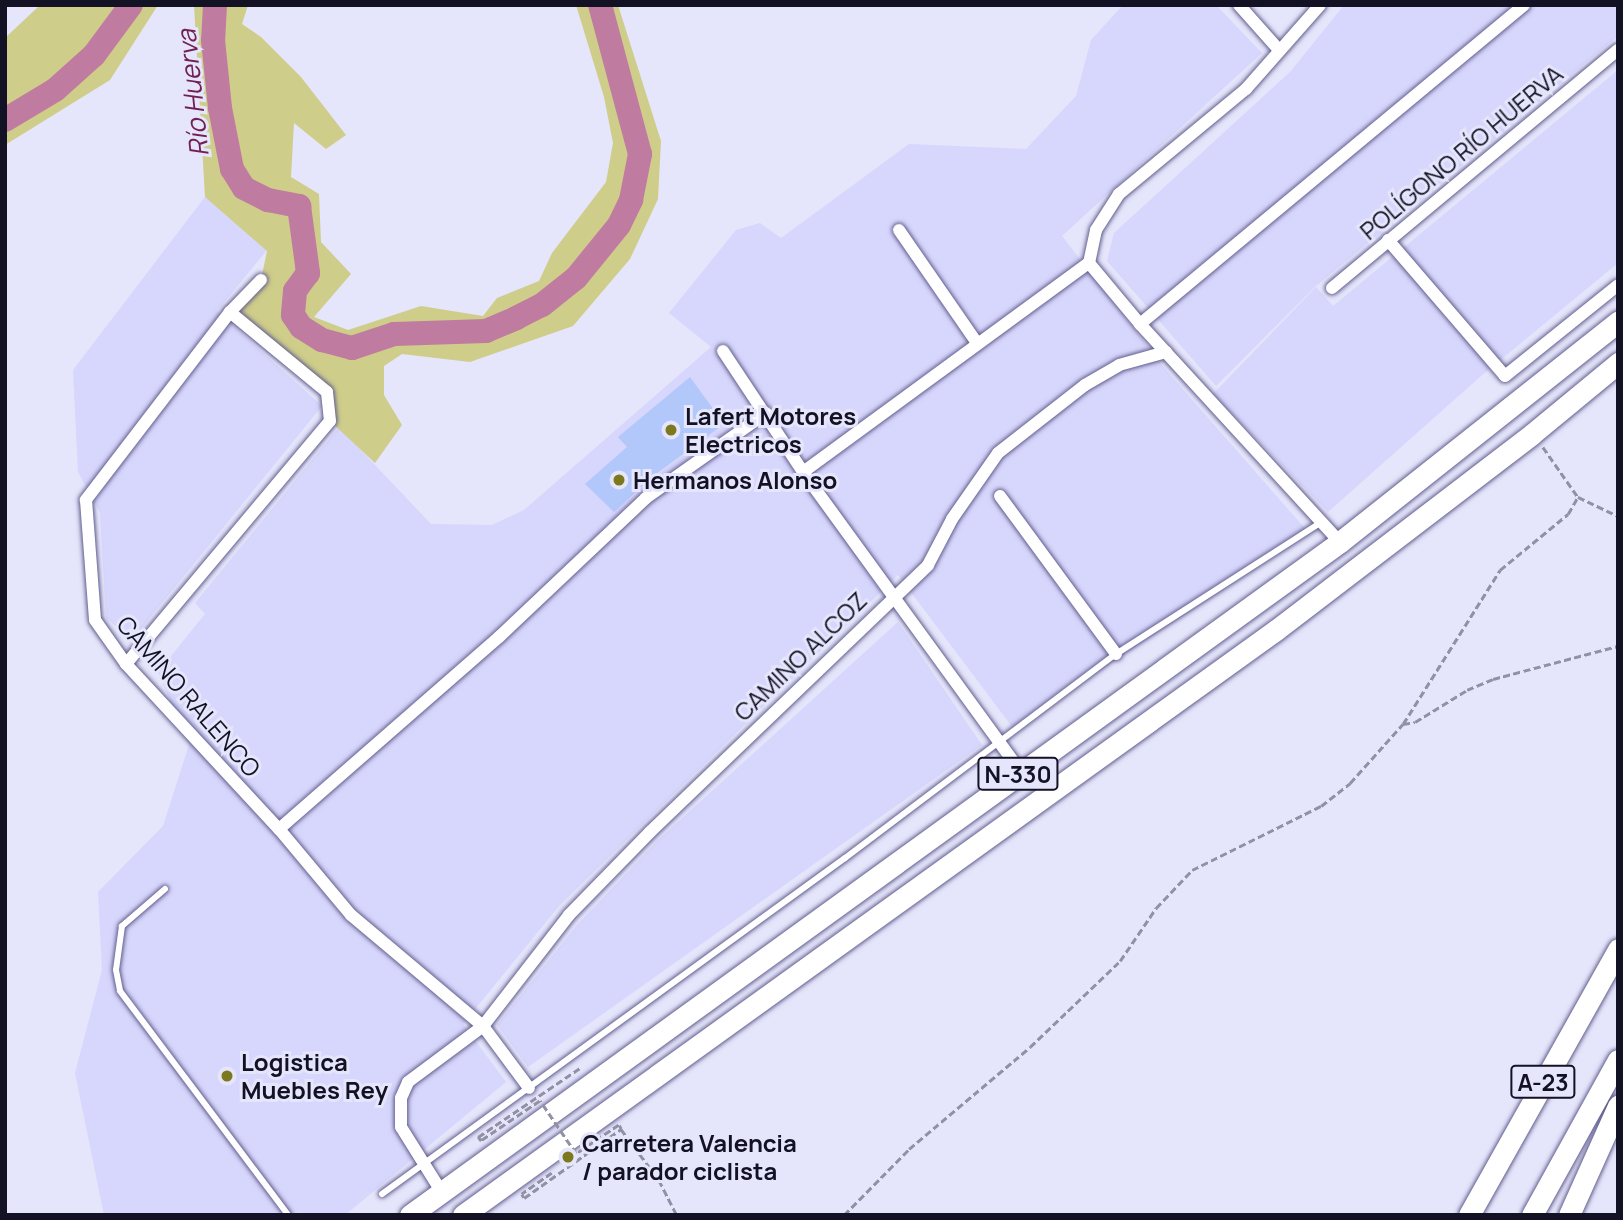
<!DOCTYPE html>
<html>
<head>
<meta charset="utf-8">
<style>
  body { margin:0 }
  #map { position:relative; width:1623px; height:1220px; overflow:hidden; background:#e5e5fb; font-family:Manrope,sans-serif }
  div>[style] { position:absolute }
  .built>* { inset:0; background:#d7d6fc }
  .green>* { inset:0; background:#cfcd8a }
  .river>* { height:24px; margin:-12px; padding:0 12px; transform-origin:12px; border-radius:12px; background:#c07ba0 }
  .building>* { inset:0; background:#b2c7fa }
  .path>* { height:2.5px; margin-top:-1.25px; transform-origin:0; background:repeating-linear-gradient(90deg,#9190a5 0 7px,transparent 0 10.5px) }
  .roads { filter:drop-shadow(0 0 2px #615e8e) drop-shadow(0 0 2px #615e8e) }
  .lane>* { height:6px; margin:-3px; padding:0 3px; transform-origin:3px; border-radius:3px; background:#fff }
  .street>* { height:12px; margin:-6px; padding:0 6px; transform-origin:6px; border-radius:6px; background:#fff }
  .highway>* { height:21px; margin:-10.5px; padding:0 10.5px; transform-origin:10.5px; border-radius:10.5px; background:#fff }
  .path-bridge>* { height:2.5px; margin-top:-1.25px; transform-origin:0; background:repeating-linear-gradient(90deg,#9190a5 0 7px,transparent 0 10.5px) }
  .dots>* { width:19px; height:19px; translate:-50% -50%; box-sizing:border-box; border:4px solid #e5e5fb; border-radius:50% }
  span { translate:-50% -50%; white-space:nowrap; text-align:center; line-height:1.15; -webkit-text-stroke:6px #e5e5fb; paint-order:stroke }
  .shield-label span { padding:2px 5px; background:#e5e5fb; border:2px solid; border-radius:5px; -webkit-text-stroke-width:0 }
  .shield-label { font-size:23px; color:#131124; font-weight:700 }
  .street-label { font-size:24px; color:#131124 }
  .poi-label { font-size:24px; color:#131124; font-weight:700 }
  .left { translate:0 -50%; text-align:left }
  .water-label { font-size:26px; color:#722053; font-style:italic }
  .frame { position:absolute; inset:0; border:7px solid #131124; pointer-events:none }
</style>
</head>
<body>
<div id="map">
  <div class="built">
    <div style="clip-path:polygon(1123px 5px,1216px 5px,1262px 53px,1062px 236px,1166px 370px,1309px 533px,1013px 728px,898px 575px,559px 906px,463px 1024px,506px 1082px,345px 1215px,104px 1215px,75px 1073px,102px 970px,98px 892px,163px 826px,189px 745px,158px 672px,205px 614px,195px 603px,339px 427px,431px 524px,492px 525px,524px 510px,711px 347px,669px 313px,736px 230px,760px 223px,781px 238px,909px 144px,1026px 149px,1076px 96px,1091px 40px)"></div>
    <div style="clip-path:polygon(1344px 5px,1618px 5px,1618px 36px,1316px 286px,1216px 386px,1107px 261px,1114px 233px,1291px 71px)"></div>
    <div style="clip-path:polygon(1618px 70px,1618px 263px,1481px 376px,1328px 512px,1213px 394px,1316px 287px,1333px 306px)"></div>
    <div style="clip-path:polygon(205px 197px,267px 250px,217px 311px,322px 406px,132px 640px,106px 618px,100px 513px,78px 472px,73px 370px)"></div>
    <div style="clip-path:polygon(898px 622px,982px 745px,528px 1067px,497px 1025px,577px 925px,658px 840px)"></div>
  </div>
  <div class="green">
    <div style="clip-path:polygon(158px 5px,110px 80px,5px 145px,5px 38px,39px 6px)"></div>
    <div style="clip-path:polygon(194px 5px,248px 5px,242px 24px,261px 37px,301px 77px,346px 135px,326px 149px,294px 123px,291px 177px,319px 194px,321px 242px,351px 274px,314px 317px,348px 330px,421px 306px,483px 316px,497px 298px,539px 281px,552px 253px,606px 182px,613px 143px,604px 97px,576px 5px,618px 5px,661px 141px,658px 199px,630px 259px,573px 326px,470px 362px,402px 354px,384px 366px,384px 395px,402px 425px,375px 463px,330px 421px,326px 392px,230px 312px,261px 280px,267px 251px,205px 197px)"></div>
  </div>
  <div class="river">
    <div style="left:215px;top:5px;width:35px;rotate:93deg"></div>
    <div style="left:213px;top:40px;width:68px;rotate:84.1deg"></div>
    <div style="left:220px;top:108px;width:62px;rotate:78.9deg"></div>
    <div style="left:232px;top:169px;width:22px;rotate:58deg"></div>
    <div style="left:244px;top:188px;width:27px;rotate:27deg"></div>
    <div style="left:268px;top:200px;width:32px;rotate:11deg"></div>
    <div style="left:299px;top:206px;width:68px;rotate:82.3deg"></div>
    <div style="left:308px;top:273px;width:22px;rotate:126deg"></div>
    <div style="left:295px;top:291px;width:24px;rotate:95deg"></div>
    <div style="left:293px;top:315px;width:14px;rotate:56deg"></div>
    <div style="left:301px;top:327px;width:25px;rotate:32deg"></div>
    <div style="left:322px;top:340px;width:31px;rotate:15deg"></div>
    <div style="left:352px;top:348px;width:44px;rotate:-18.4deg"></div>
    <div style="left:394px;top:334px;width:92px;rotate:-1.9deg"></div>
    <div style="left:486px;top:331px;width:33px;rotate:-23deg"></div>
    <div style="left:516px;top:318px;width:29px;rotate:-27deg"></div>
    <div style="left:542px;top:305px;width:43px;rotate:-38.5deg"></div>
    <div style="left:576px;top:278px;width:68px;rotate:-50.9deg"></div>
    <div style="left:619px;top:225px;width:28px;rotate:-64deg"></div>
    <div style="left:631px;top:200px;width:47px;rotate:-78.9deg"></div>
    <div style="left:640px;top:154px;width:154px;rotate:-105deg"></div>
    <div style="left:5px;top:120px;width:58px;rotate:-31deg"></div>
    <div style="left:55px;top:90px;width:52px;rotate:-41.9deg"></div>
    <div style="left:94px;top:55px;width:62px;rotate:-53.5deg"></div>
  </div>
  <div class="building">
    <div style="clip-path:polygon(690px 377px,724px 424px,653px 476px,614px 512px,585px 484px,627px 447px,618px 437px)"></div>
  </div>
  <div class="path">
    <div style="left:1543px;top:447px;width:61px;rotate:55deg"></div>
    <div style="left:1578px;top:497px;width:44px;rotate:25.4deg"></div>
    <div style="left:1403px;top:724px;width:12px;rotate:-9deg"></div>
    <div style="left:1415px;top:722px;width:61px;rotate:-31.6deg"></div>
    <div style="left:1467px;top:690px;width:28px;rotate:-23deg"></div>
    <div style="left:1493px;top:679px;width:129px;rotate:-14.8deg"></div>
    <div style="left:621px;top:1129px;width:64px;rotate:53.3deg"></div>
    <div style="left:659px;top:1180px;width:39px;rotate:63deg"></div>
    <div style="left:844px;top:1215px;width:93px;rotate:-45.4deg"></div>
    <div style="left:909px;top:1149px;width:158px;rotate:-40.1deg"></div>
    <div style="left:1030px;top:1047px;width:124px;rotate:-43.7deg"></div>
    <div style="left:1120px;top:961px;width:64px;rotate:-55.8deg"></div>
    <div style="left:1156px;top:908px;width:52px;rotate:-46.5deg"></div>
    <div style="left:1192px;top:870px;width:144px;rotate:-26.4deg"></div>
    <div style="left:1321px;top:806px;width:37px;rotate:-38deg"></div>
    <div style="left:1350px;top:783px;width:79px;rotate:-48.1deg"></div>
    <div style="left:1403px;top:724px;width:182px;rotate:-57.8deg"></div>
    <div style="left:1500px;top:570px;width:88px;rotate:-39.5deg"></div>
    <div style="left:1568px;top:514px;width:20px;rotate:-60deg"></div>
  </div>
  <div class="roads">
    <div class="lane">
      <div style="left:165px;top:889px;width:57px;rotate:139.3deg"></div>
      <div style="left:122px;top:926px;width:44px;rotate:97.8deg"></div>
      <div style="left:116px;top:970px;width:21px;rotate:79deg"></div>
      <div style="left:120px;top:991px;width:280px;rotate:53.1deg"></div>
      <div style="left:382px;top:1194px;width:572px;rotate:-35.97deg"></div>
      <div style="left:845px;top:858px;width:339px;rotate:-37deg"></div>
      <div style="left:1116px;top:654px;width:245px;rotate:-32.7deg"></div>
    </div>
    <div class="street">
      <div style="left:1239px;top:5px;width:60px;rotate:48.4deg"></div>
      <div style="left:899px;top:230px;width:137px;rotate:55.4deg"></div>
      <div style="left:1388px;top:240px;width:179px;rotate:49.3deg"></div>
      <div style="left:1505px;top:376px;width:145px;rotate:-38.8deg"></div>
      <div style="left:1089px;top:263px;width:80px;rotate:50.1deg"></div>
      <div style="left:1140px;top:324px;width:296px;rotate:47.5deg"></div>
      <div style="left:261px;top:280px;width:45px;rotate:134.1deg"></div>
      <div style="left:230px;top:312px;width:237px;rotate:127.5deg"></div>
      <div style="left:86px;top:500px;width:120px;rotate:85.7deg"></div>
      <div style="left:95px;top:620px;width:54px;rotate:54.8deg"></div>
      <div style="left:126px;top:664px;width:225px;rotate:47.2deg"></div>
      <div style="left:279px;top:829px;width:112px;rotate:50.1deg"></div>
      <div style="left:351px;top:915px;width:172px;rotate:40.1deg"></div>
      <div style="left:483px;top:1026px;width:77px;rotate:53.4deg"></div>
      <div style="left:1332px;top:288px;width:372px;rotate:-39.8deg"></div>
      <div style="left:1140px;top:324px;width:499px;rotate:-39.7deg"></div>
      <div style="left:723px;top:351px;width:145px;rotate:56.5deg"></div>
      <div style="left:803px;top:472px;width:371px;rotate:54deg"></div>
      <div style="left:803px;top:472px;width:354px;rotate:-36.2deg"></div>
      <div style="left:1089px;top:263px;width:34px;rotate:-78deg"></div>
      <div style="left:1096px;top:230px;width:43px;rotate:-57.4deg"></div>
      <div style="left:1119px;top:194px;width:165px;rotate:-39.6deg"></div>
      <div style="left:1246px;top:89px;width:112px;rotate:-48.6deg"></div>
      <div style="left:1000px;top:496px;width:196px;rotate:53.7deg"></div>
      <div style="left:126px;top:664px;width:317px;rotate:-50deg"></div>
      <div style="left:330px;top:421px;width:29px;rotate:-96deg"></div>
      <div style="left:327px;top:392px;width:126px;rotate:-140.5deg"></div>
      <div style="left:279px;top:829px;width:292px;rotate:-41.1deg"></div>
      <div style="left:499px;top:637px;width:202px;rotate:-43.4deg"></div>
      <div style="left:646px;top:498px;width:147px;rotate:-35.3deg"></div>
      <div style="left:441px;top:1191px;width:75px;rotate:-122deg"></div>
      <div style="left:401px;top:1127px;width:29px;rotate:-90deg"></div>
      <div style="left:401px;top:1098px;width:17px;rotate:-66deg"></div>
      <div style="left:408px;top:1082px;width:94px;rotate:-36.7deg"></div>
      <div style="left:483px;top:1026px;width:140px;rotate:-52.2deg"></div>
      <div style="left:569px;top:915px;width:116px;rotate:-45.7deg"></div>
      <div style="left:650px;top:832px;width:385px;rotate:-43.8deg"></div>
      <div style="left:928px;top:565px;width:52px;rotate:-62.4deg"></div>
      <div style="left:952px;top:519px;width:80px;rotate:-55.1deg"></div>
      <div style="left:998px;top:453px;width:110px;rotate:-38deg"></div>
      <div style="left:1085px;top:385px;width:39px;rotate:-30deg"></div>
      <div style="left:1119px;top:365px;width:49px;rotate:-15.5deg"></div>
    </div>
    <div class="highway">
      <div style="left:410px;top:1215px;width:1148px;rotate:-35.89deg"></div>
      <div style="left:1340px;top:542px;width:355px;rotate:-38.4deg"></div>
      <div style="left:463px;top:1215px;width:1002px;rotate:-35.74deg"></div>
      <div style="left:1276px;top:630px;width:322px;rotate:-37.4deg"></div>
      <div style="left:1532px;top:434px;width:112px;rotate:-39.5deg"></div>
      <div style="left:1469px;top:1215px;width:305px;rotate:-60.7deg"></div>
      <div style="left:1532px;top:1215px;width:177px;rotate:-61deg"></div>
      <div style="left:1569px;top:1215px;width:120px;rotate:-65.8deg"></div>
    </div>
  </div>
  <div class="path-bridge">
    <div style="left:552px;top:1173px;width:37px;rotate:145deg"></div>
    <div style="left:522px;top:1194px;width:4px;rotate:63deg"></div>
    <div style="left:524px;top:1198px;width:119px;rotate:-35.4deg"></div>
    <div style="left:621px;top:1129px;width:4px;rotate:-117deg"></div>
    <div style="left:619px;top:1125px;width:52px;rotate:146deg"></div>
    <div style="left:576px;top:1154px;width:64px;rotate:-124.2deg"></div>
    <div style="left:540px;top:1101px;width:71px;rotate:145.9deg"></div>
    <div style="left:481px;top:1141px;width:5px;rotate:-127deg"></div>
    <div style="left:478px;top:1137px;width:123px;rotate:-34.1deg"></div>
  </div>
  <div class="dots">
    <div style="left:671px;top:430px;background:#7c781e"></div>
    <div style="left:619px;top:480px;background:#7c781e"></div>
    <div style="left:227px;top:1076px;background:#7c781e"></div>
    <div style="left:568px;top:1157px;background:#7c781e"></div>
  </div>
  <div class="shield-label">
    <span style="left:1018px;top:774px">N-330</span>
    <span style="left:1543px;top:1082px">A-23</span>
  </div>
  <div class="street-label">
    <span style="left:1461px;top:152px;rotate:-40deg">POLÍGONO RÍO HUERVA</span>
    <span style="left:800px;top:656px;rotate:-44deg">CAMINO ALCOZ</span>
    <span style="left:189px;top:696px;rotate:49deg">CAMINO RALENCO</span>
  </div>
  <div class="poi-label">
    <span class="left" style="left:685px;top:430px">Lafert Motores<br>Electricos</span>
    <span class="left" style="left:633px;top:480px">Hermanos Alonso</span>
    <span class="left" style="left:241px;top:1076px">Logistica<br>Muebles Rey</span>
    <span class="left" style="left:582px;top:1157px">Carretera Valencia<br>/ parador ciclista</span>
  </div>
  <div class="water-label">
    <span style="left:193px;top:93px;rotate:-96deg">Río Huerva</span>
  </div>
  <div class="frame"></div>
</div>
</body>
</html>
